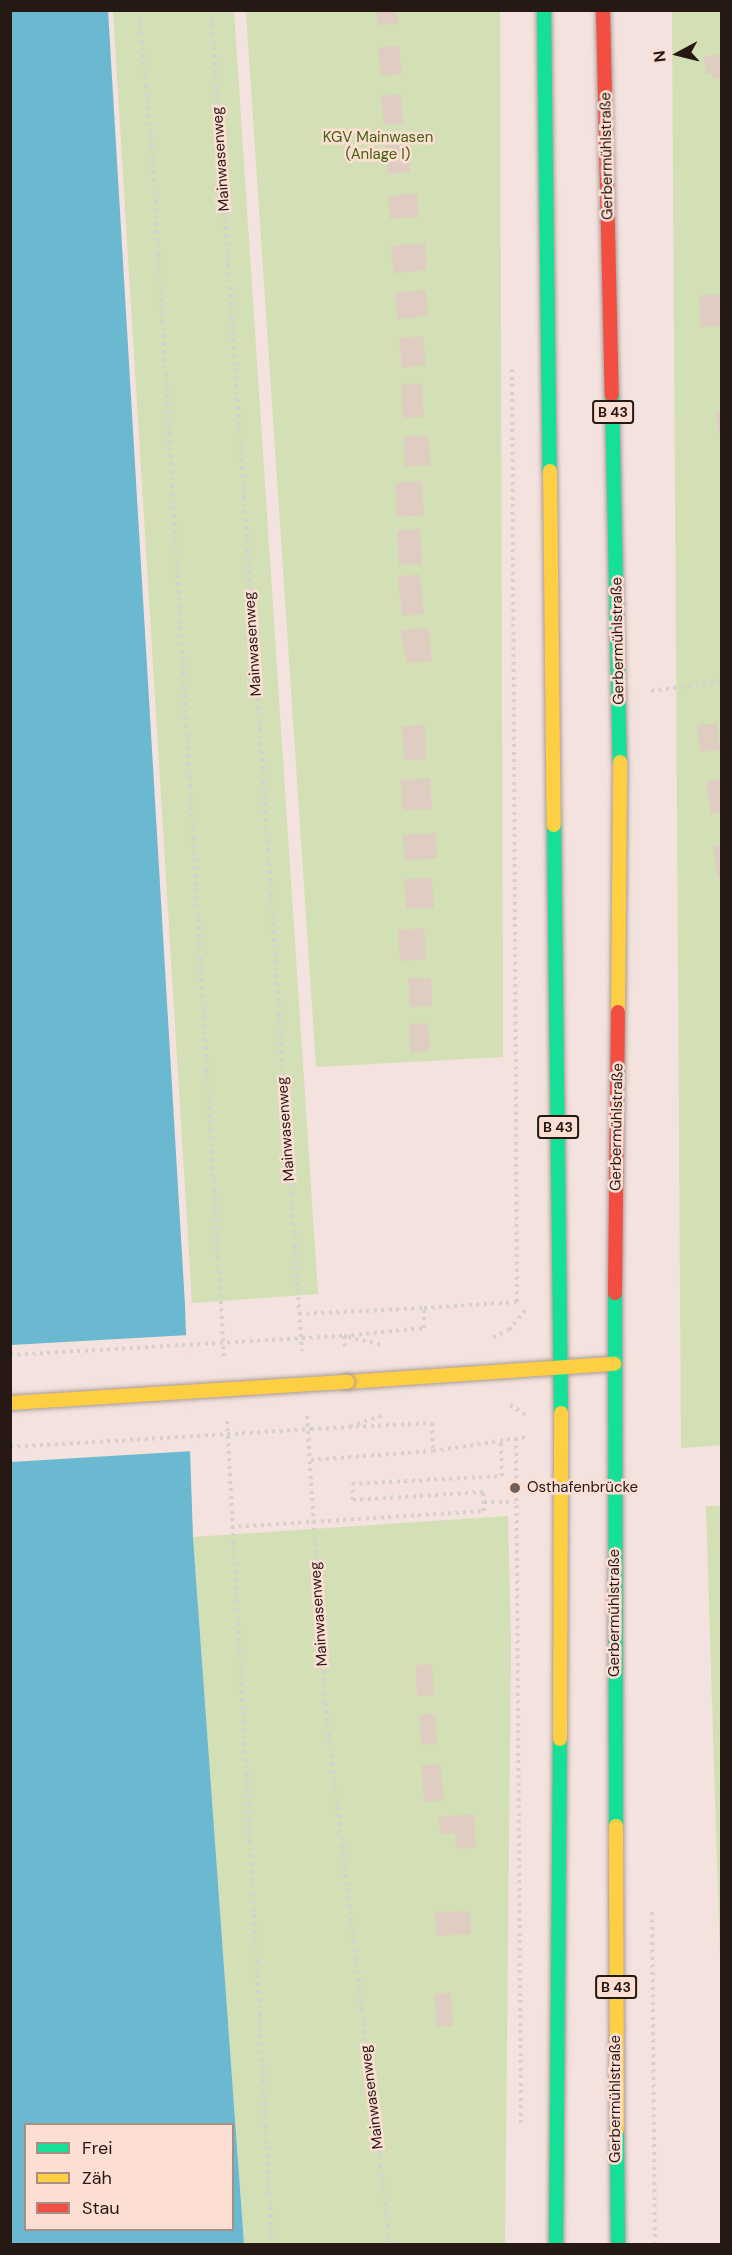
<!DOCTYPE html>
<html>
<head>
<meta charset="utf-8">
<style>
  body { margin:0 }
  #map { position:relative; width:732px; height:2255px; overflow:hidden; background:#f3e2dd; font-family:"DM Sans",sans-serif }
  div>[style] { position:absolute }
  .green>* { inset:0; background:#d3dfb5 }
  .water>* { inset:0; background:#6ab9d0 }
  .pier>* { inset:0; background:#f3e2dd }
  .building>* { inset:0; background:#dfcdc1 }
  .path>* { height:4px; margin-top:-2px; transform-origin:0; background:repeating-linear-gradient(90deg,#d6d1cf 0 3px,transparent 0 7.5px) }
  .roads { filter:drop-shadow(0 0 2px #aa9c97) drop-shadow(0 0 2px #aa9c97) }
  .fast>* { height:14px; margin:-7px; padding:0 7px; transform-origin:7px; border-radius:7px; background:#16e098 }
  .slow>* { height:14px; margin:-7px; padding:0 7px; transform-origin:7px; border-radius:7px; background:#ffcf43 }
  .jam>* { height:14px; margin:-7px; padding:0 7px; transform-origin:7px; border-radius:7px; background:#f24e42 }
  .path-bridge>* { height:4px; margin-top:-2px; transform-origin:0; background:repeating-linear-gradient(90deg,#d6d1cf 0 3px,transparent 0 7.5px) }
  .bridges { filter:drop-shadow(0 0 2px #aa9c97) drop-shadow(0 0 2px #aa9c97) }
  .slow-bridge>* { height:14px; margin:-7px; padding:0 7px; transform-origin:7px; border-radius:7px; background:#ffcf43 }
  .dots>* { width:16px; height:16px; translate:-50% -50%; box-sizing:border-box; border:3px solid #fdded3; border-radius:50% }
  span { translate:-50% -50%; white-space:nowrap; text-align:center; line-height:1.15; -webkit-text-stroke:5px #fdded3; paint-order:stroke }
  .shield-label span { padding:2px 4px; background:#fdded3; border:2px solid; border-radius:4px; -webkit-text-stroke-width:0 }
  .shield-label { font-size:14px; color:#261813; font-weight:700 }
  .park-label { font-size:15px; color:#416310 }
  .street-label { font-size:15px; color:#261813 }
  .poi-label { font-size:15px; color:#261813 }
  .left { translate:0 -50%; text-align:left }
  .frame { position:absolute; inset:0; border:12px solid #261813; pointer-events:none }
  .legend { position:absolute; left:24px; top:2123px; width:210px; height:108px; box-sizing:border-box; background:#fdded3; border:2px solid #a78f86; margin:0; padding:8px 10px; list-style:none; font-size:18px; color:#261813 }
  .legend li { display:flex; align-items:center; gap:12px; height:30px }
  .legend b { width:30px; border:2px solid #a78f86 }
  .north { position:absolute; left:648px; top:24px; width:60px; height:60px; -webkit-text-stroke:4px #fdded3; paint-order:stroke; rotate:263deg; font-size:16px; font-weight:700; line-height:24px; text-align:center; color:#261813 }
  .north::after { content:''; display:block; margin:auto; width:21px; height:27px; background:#261813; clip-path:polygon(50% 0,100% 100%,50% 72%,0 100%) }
</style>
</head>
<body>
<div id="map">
  <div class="green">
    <div style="clip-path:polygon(113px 11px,234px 11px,318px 1294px,192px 1303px)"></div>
    <div style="clip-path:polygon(500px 11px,503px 1057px,316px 1067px,246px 12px)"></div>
    <div style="clip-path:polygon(672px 11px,722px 11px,722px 1445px,681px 1448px)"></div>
    <div style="clip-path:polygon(706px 1506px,722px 1506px,721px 1988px)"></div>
    <div style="clip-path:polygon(508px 1516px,511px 1643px,505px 2244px,244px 2244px,193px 1537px)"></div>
  </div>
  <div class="water">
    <div style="clip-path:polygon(evenodd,108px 10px,185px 1305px,193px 1537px,244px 2244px,11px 2244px,10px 11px,108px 10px,26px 2124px,232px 2124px,232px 2230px,26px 2230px,26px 2124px)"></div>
  </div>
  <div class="pier">
    <div style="clip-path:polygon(189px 1335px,193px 1451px,11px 1462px,11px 1345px)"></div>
  </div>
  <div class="building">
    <div style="clip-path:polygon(376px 10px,397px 10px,398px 24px,377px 25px)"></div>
    <div style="clip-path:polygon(399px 46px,402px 74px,381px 76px,378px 48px)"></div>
    <div style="clip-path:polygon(722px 54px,722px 78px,713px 79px,712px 73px,706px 74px,704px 57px)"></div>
    <div style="clip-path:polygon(401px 94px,403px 124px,384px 125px,381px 96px)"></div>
    <div style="clip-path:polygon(408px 142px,410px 172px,388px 174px,385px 144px)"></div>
    <div style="clip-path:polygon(417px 193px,419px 217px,390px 219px,388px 196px)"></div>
    <div style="clip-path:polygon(425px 243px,427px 270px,393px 273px,391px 246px)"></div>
    <div style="clip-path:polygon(426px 290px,428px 316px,397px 319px,395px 292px)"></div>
    <div style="clip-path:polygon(719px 294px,722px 325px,700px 328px,699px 296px)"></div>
    <div style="clip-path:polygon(423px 336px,426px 365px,402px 368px,399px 338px)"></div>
    <div style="clip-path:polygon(422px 383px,424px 417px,403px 418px,401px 384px)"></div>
    <div style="clip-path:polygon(716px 411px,722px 411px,722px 434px,719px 435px)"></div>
    <div style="clip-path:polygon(428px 435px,431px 465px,405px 467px,403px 437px)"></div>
    <div style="clip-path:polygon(422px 481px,424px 515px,397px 517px,395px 483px)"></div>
    <div style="clip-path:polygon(420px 529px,422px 564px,399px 565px,397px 531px)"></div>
    <div style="clip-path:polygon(420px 574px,424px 614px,402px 616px,398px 577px)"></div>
    <div style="clip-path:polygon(429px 628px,432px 661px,407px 663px,400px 630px)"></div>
    <div style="clip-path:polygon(717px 723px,720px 750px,700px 752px,697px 725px)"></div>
    <div style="clip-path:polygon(425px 725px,426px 759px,404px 760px,402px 726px)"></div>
    <div style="clip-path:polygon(430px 778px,432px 809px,402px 811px,401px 780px)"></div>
    <div style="clip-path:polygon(722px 780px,722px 812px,711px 814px,706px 782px)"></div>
    <div style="clip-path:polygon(436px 833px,437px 858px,404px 860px,403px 835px)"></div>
    <div style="clip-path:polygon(722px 845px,722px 877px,718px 877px,713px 846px)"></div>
    <div style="clip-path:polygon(432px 878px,434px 908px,406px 909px,404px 879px)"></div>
    <div style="clip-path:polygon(424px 928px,426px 959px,400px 961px,398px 930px)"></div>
    <div style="clip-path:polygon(408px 978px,431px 978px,432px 1006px,410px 1007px)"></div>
    <div style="clip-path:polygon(428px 1023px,430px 1051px,410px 1052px,409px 1024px)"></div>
    <div style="clip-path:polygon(432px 1664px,434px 1695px,417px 1696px,416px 1665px)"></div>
    <div style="clip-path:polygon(435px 1714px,437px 1744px,421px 1745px,419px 1715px)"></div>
    <div style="clip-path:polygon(440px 1764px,444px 1800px,424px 1802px,421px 1766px)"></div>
    <div style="clip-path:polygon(474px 1814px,476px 1847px,456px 1849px,455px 1833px,440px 1834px,439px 1817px)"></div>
    <div style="clip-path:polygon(470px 1911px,471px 1934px,436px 1936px,435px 1912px)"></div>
    <div style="clip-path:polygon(451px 1993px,453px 2026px,436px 2027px,435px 1994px)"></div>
  </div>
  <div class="path">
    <div style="left:139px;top:10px;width:154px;rotate:84.8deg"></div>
    <div style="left:153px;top:163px;width:1196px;rotate:86.6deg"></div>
    <div style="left:211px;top:10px;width:1344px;rotate:86.12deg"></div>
    <div style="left:651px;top:691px;width:72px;rotate:-8deg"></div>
    <div style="left:299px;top:1314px;width:125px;rotate:-2.7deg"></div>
    <div style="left:344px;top:1336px;width:80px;rotate:-5.7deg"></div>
    <div style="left:424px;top:1328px;width:20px;rotate:-90deg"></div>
    <div style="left:424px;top:1308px;width:93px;rotate:-3.7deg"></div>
    <div style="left:517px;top:1302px;width:937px;rotate:-90.31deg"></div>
    <div style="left:344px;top:1336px;width:14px;rotate:86deg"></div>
    <div style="left:348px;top:1337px;width:35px;rotate:13deg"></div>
    <div style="left:493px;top:1337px;width:17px;rotate:-24deg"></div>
    <div style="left:509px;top:1330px;width:26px;rotate:-51deg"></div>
    <div style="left:510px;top:1405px;width:22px;rotate:32deg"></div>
    <div style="left:307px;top:1416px;width:288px;rotate:86.4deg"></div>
    <div style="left:325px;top:1703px;width:545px;rotate:83.15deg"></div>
    <div style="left:227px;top:1421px;width:824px;rotate:86.87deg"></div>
    <div style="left:350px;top:1426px;width:35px;rotate:-18deg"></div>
    <div style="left:311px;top:1429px;width:121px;rotate:-2.8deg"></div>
    <div style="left:432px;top:1423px;width:28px;rotate:88deg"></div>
    <div style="left:516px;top:1438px;width:689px;rotate:89.58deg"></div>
    <div style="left:311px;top:1460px;width:122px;rotate:-4.2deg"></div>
    <div style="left:433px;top:1451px;width:95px;rotate:-8.5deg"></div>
    <div style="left:484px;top:1502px;width:31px"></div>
    <div style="left:231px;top:1527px;width:254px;rotate:-3.6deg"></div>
    <div style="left:484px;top:1511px;width:19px;rotate:-93deg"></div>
    <div style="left:483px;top:1492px;width:130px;rotate:176.5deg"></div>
    <div style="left:353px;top:1500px;width:16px;rotate:-94deg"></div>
    <div style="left:352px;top:1484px;width:150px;rotate:-3.1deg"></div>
    <div style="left:502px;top:1476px;width:37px;rotate:-92deg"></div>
    <div style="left:652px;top:1912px;width:332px;rotate:89.5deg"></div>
  </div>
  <div class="roads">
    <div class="fast">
      <div style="left:544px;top:10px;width:461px;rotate:89.3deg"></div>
      <div style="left:612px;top:395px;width:367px;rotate:88.8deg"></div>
      <div style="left:554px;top:825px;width:588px;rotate:89.32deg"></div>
      <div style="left:615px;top:1293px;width:533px;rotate:89.89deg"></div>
      <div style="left:617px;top:2129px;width:115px;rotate:89.5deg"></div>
      <div style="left:556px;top:2244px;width:505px;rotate:-89.55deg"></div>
    </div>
    <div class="slow">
      <div style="left:550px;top:471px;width:354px;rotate:89.4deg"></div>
      <div style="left:618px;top:1012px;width:250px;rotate:-89.5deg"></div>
      <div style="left:347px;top:1382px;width:268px;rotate:-3.9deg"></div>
      <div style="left:560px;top:1739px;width:326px;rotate:-89.8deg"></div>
      <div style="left:616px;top:1826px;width:303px;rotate:89.8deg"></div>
    </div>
    <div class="jam">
      <div style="left:603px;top:10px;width:385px;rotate:88.7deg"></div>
      <div style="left:615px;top:1293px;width:281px;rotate:-89.4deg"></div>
    </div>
  </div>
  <div class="path-bridge">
    <div style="left:10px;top:1355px;width:335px;rotate:-3.3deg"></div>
    <div style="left:10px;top:1447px;width:302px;rotate:-3.4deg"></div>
  </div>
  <div class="bridges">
    <div class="slow-bridge">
      <div style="left:10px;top:1403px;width:338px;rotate:-3.6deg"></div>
    </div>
  </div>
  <div class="dots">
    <div style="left:515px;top:1488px;background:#6e5f5a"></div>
  </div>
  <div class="shield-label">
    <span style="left:613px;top:412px">B 43</span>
    <span style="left:558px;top:1127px">B 43</span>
    <span style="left:616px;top:1987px">B 43</span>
  </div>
  <div class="park-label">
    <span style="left:378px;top:146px">KGV Mainwasen<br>(Anlage I)</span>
  </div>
  <div class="street-label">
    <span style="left:607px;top:156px;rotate:-91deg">Gerbermühlstraße</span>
    <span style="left:221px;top:159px;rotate:-94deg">Mainwasenweg</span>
    <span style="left:618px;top:641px;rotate:-91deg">Gerbermühlstraße</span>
    <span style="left:253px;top:644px;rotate:-94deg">Mainwasenweg</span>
    <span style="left:617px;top:1127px;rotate:-89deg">Gerbermühlstraße</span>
    <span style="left:286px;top:1129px;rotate:-94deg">Mainwasenweg</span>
    <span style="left:615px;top:1613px;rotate:-90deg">Gerbermühlstraße</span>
    <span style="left:319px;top:1614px;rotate:-94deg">Mainwasenweg</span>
    <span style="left:372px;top:2097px;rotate:-97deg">Mainwasenweg</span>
    <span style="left:616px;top:2099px;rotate:-90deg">Gerbermühlstraße</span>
  </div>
  <div class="poi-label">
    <span class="left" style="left:527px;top:1488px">Osthafenbrücke</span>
  </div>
  <div class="frame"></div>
  <ul class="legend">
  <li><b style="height:8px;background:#16e098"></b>Frei</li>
  <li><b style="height:8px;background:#ffcf43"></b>Zäh</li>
  <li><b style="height:8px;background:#f24e42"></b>Stau</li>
  </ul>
  <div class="north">N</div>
</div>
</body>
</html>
